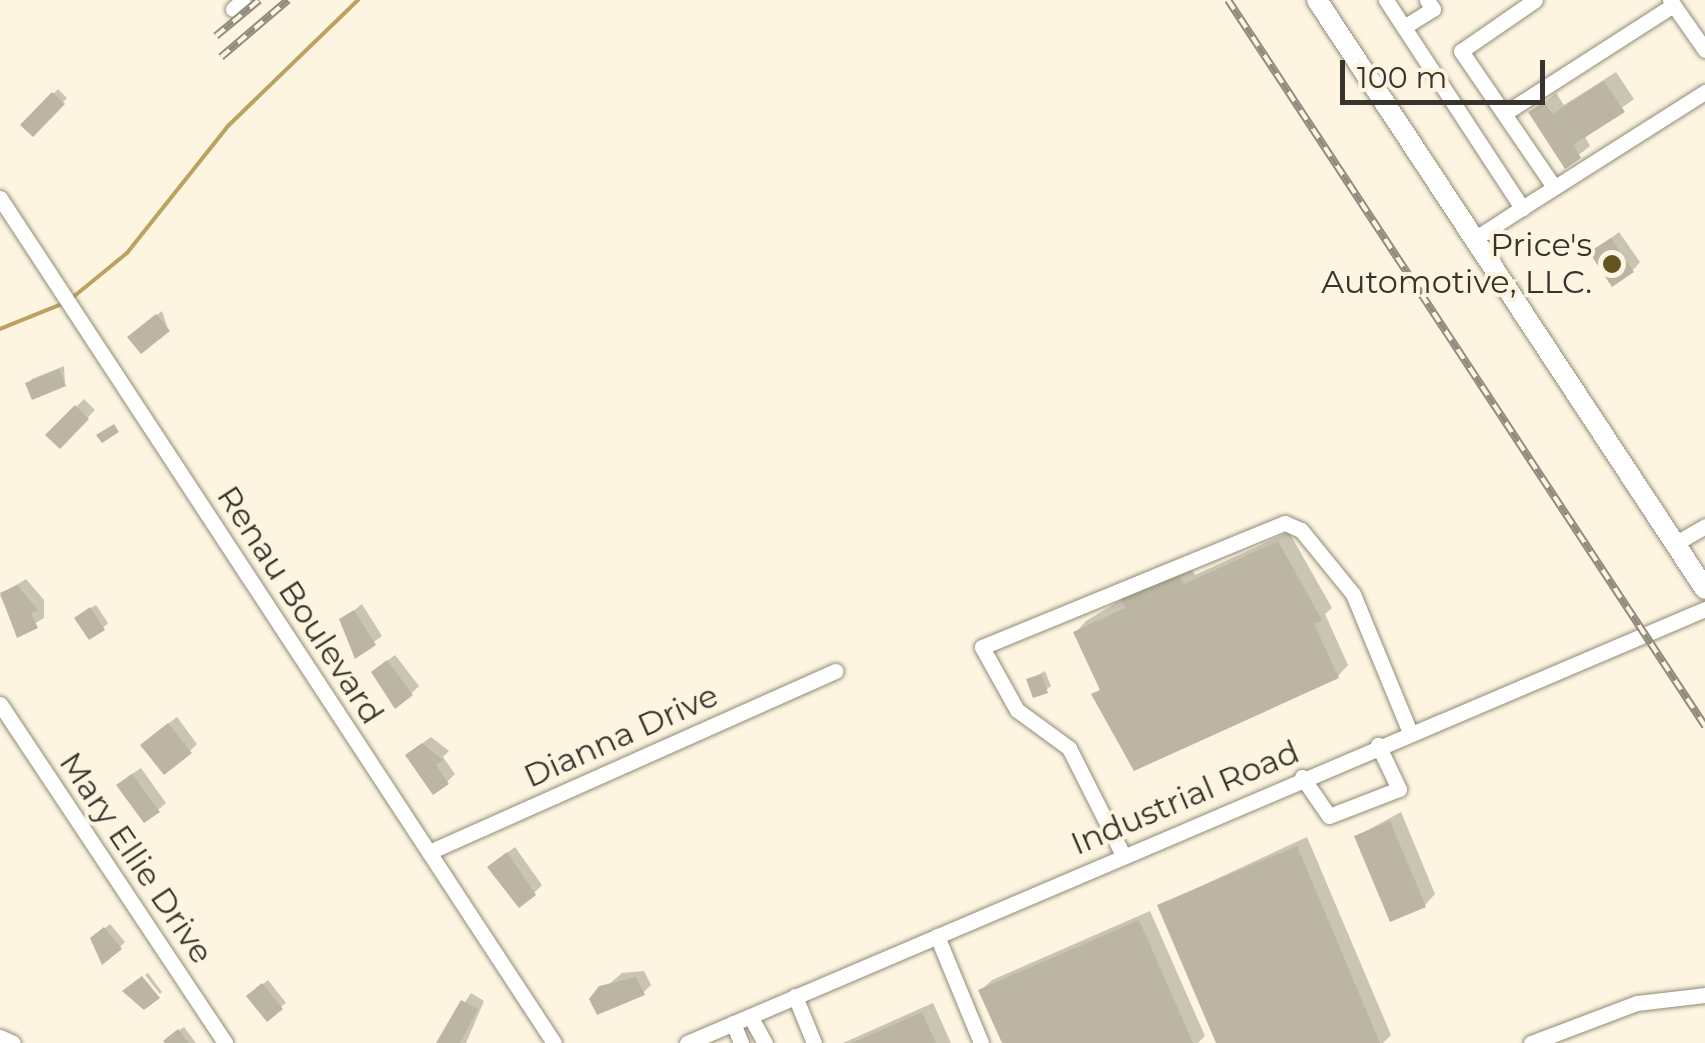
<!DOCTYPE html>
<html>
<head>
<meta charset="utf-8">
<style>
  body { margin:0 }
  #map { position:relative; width:1705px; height:1043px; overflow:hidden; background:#fdf5e1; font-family:Montserrat,sans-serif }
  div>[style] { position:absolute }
  .shadow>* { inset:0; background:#0003 }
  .stream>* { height:4px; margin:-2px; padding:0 2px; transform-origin:2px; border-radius:2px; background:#baa25f }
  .building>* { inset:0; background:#bcb5a3 }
  .roads { filter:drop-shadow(0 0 2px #918a78) drop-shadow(0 0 2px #918a78) }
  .minor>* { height:15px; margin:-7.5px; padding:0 7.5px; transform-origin:7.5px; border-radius:7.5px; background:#fff }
  .major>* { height:20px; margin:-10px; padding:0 10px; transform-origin:10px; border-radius:10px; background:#fff }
  .rail>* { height:8px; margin-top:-4px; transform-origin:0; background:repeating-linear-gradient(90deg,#fdf5e1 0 11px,#918c7f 0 22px); box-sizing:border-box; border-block:2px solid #918c7f }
  .dots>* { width:28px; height:28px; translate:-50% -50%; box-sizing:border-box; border:5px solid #fdf5e1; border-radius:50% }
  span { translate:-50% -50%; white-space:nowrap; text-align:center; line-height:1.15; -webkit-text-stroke:8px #fdf5e1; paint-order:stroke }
  .poi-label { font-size:32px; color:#37342d }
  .right { translate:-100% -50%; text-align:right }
  .street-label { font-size:32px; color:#37342d }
  .scale { position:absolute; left:1340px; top:60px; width:205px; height:45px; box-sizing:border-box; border:5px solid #37342d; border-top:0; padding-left:12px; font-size:30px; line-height:35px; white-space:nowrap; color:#37342d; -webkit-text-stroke:8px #fdf5e1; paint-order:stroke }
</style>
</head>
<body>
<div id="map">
  <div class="shadow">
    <div style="clip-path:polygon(1616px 72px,1634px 99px,1584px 135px,1590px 146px,1566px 165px,1531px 113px,1556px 93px,1564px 105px)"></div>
    <div style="clip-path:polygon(58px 89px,67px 98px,33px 134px,24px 125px)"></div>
    <div style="clip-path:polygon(1619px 232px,1640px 262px,1633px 270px,1592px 252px)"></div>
    <div style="clip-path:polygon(162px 311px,168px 329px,135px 333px)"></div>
    <div style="clip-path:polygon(64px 366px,65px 384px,28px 384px,32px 379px)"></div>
    <div style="clip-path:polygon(84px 399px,95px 410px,60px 446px,49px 435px)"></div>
    <div style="clip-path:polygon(1289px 532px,1332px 608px,1325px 614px,1348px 665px,1338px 676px,1094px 695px,1101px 688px,1076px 632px,1086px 621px,1187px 560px,1195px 575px)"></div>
    <div style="clip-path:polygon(26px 579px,44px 600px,44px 618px,18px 634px,0 595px)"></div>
    <div style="clip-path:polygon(362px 604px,382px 636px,356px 655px,342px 620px)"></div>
    <div style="clip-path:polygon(96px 605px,108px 623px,103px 628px,82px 613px)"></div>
    <div style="clip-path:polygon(395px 655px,419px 686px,412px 693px,382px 665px)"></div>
    <div style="clip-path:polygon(1045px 671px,1051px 686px,1046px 690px,1029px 680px)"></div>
    <div style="clip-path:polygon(177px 717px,197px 744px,190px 751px,151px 737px)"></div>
    <div style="clip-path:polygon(431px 737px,449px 751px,443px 757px,455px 774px,447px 782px,416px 748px)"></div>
    <div style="clip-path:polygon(141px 768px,166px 803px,158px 810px,127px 777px)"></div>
    <div style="clip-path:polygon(1401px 812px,1435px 894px,1425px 905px,1357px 836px)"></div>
    <div style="clip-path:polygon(1307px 837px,1391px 1035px,1383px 1043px,1218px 1043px,1160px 905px)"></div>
    <div style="clip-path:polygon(515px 847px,542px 885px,534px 893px,498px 860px)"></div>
    <div style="clip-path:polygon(1150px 911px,1205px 1036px,1198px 1043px,1004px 1043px,981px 990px,992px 980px)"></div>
    <div style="clip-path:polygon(110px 924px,125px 942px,120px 947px,93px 938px)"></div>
    <div style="clip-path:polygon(644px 971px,651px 985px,643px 993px,600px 992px,622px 973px)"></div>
    <div style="clip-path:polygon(148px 973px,162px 992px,160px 994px,145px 975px)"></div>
    <div style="clip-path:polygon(268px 980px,286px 1003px,267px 1018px,254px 992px)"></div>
    <div style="clip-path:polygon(471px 993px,484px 1001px,466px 1043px,439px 1043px)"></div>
    <div style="clip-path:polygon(933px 1003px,951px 1043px,843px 1043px)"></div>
    <div style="clip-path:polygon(184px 1027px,196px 1043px,168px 1043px,171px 1036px)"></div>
  </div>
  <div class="stream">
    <div style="left:72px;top:298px;width:71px;rotate:-39.3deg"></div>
    <div style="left:127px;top:253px;width:162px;rotate:-51.5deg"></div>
    <div style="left:228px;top:126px;width:181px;rotate:-44.1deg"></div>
    <div style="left:0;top:329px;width:69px;rotate:-22.1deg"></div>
  </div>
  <div class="building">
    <div style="clip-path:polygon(1604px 81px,1625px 112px,1573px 145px,1581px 158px,1565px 169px,1528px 112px,1544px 102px,1552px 114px)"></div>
    <div style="clip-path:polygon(52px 92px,65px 104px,33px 137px,20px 125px)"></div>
    <div style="clip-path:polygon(1611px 238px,1634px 272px,1612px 287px,1589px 252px)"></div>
    <div style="clip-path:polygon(156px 314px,170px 331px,141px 354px,127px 337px)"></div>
    <div style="clip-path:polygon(59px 369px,66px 386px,32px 400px,25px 383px)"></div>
    <div style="clip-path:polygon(75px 405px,89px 419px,60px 449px,45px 435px)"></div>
    <div style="clip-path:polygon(114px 424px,119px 432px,102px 443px,96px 435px)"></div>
    <div style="clip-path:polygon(1278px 541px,1322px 620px,1314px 624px,1339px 678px,1134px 771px,1091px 694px,1100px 690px,1073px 632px,1125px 608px,1119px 595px,1176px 569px,1184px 584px)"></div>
    <div style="clip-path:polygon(17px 585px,38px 610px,31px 613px,38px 628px,17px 638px,0 593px)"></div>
    <div style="clip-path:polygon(90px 607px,105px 630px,89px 640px,74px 618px)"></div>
    <div style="clip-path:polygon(354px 610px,376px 645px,355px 659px,339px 619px)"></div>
    <div style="clip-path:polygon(387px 660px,413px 695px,395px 709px,371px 672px)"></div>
    <div style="clip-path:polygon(1041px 674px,1048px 693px,1033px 698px,1026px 679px)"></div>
    <div style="clip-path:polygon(168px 723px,192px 753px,164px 775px,140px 745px)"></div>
    <div style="clip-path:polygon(422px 743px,443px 760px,436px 765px,449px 784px,433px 795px,405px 755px)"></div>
    <div style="clip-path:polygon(132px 774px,160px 812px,144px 823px,116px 785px)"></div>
    <div style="clip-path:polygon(1390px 821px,1426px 907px,1390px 922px,1354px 836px)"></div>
    <div style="clip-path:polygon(1297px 846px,1380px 1043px,1216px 1043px,1157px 905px)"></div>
    <div style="clip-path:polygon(507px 852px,536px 895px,519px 908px,487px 867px)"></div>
    <div style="clip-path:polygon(1139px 920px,1193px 1043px,1002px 1043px,978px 990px)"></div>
    <div style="clip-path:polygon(104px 927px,122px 949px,102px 965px,90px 938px)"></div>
    <div style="clip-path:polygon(142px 976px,160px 998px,144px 1010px,122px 991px)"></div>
    <div style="clip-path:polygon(636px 977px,645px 995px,597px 1015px,589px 999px,599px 986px)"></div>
    <div style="clip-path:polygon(262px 983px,283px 1009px,267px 1022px,246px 996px)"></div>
    <div style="clip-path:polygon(461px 1000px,478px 1009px,460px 1043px,436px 1043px)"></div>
    <div style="clip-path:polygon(922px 1012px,936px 1043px,852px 1043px)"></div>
    <div style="clip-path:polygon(178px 1029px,189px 1043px,165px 1043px,163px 1041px)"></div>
  </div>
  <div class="roads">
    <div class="minor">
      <div style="left:1386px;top:0;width:249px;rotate:56.8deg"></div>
      <div style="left:1522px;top:208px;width:57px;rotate:147.1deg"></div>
      <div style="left:1535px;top:0;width:90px;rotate:145.4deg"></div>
      <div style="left:1461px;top:51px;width:165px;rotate:55.6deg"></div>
      <div style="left:1670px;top:0;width:61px;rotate:55deg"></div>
      <div style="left:233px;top:9px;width:13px;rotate:-42deg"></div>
      <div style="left:1404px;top:27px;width:34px;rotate:-32deg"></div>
      <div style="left:1433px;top:9px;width:11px;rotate:-124deg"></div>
      <div style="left:1505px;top:113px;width:200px;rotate:-32.7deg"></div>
      <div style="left:0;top:198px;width:1010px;rotate:56.75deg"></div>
      <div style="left:1522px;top:208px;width:217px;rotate:-32.4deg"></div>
      <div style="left:1676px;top:543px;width:34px;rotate:-30deg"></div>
      <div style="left:0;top:704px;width:407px;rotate:56.4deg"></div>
      <div style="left:1302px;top:777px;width:47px;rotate:55.3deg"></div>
      <div style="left:1329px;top:816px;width:75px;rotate:-21.1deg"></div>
      <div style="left:1399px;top:789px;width:49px;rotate:-115.5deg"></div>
      <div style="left:429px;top:852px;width:445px;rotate:-24deg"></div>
      <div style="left:1123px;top:855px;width:120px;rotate:-116.8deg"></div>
      <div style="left:1069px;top:748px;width:64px;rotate:-143.8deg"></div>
      <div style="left:1017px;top:710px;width:72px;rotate:-119.1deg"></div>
      <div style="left:982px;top:647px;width:327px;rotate:-22.3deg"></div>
      <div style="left:1285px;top:523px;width:17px;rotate:24deg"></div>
      <div style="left:1301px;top:530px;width:82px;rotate:50.9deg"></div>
      <div style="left:1353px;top:594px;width:147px;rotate:67.6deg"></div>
      <div style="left:937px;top:936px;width:116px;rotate:67.6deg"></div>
      <div style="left:795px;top:996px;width:51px;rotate:68deg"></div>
      <div style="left:750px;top:1016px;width:31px;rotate:61deg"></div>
      <div style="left:733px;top:1023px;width:22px;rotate:68deg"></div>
      <div style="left:0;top:1037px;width:14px;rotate:25deg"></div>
      <div style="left:687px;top:1043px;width:1107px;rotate:-23.09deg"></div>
      <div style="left:1531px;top:1043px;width:113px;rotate:-20.7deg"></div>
      <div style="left:1637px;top:1003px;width:68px;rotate:-6.7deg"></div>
    </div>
    <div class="major">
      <div style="left:1317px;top:0;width:705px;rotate:56.63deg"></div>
    </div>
  </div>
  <div class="rail">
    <div style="left:1228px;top:0;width:869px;rotate:56.69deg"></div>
    <div style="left:216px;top:36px;width:56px;rotate:-39.9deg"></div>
    <div style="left:221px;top:57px;width:88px;rotate:-40.4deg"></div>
  </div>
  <div class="dots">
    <div style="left:1612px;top:264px;background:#655421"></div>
  </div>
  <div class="poi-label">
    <span class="right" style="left:1592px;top:264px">Price's<br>Automotive, LLC.</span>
  </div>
  <div class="street-label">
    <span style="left:300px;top:605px;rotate:57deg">Renau Boulevard</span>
    <span style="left:621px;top:736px;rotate:-24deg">Dianna Drive</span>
    <span style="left:1185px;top:798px;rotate:-23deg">Industrial Road</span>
    <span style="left:136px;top:858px;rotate:56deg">Mary Ellie Drive</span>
  </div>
  <div class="scale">100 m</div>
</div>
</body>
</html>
